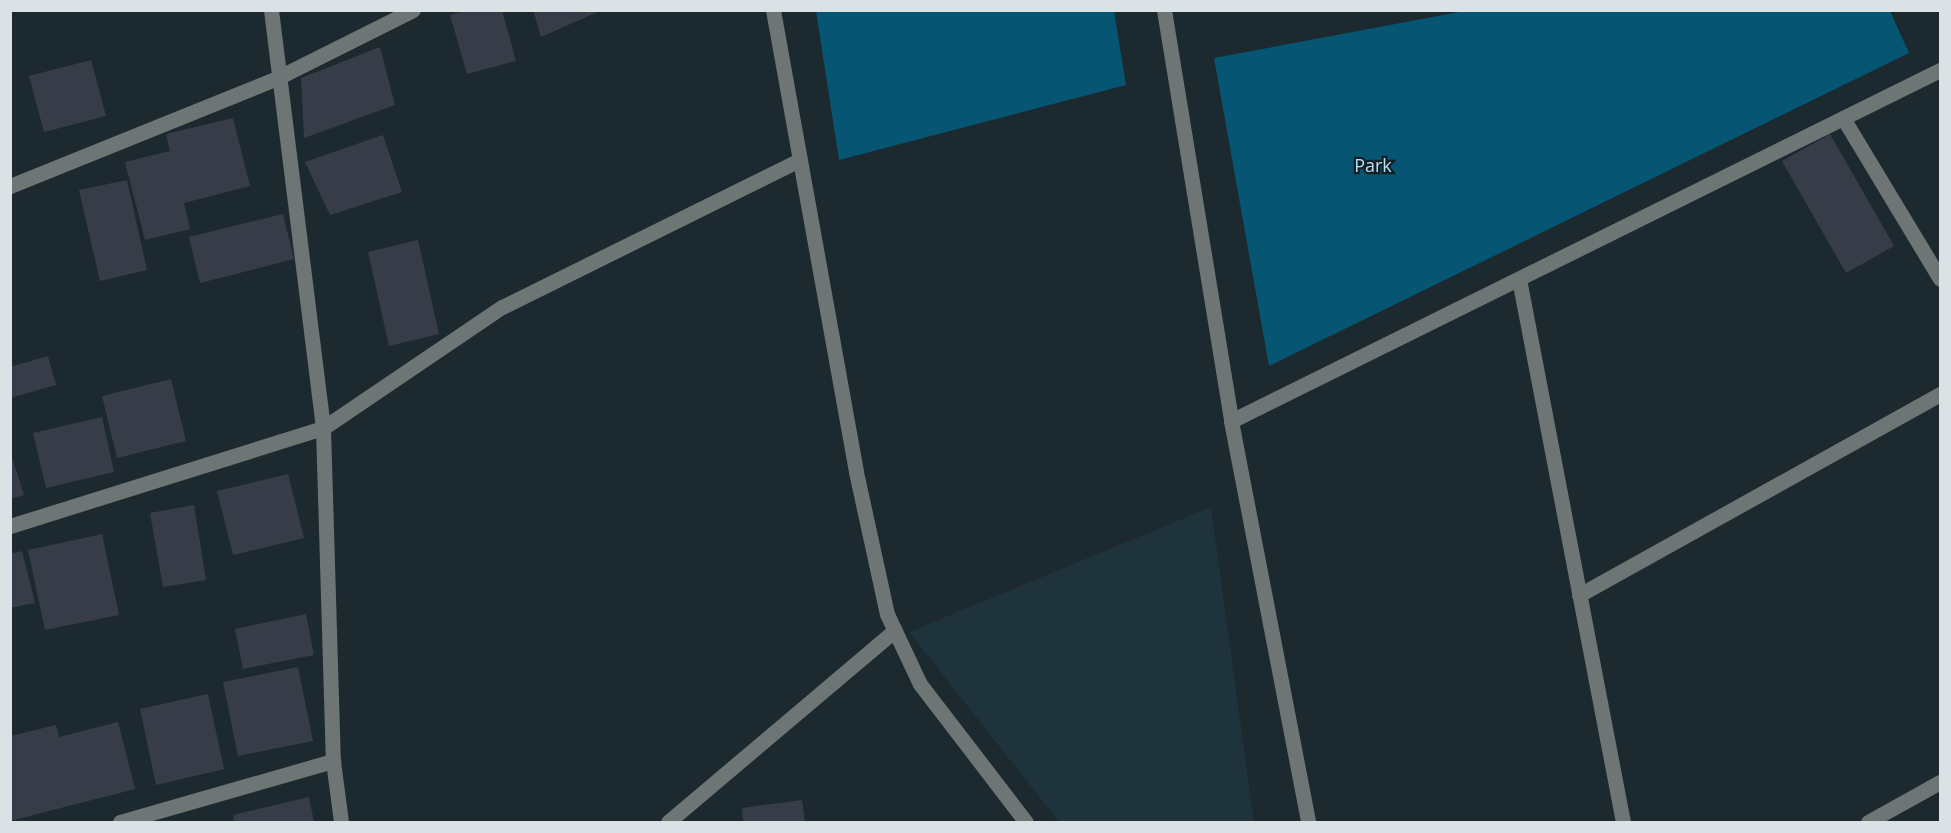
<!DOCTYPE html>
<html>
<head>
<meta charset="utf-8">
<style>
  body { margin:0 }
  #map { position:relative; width:1951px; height:833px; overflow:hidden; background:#1c292f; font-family:"Open Sans",sans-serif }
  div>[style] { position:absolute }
  .built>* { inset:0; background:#1f333c }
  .green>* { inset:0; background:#065572 }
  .building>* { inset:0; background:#373d48 }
  .minor>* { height:15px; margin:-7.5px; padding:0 7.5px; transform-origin:7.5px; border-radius:7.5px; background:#6d7575 }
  span { translate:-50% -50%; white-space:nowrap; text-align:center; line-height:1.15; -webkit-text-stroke:4.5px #131f25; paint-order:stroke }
  .park-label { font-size:18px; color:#b1e2fb }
  .frame { position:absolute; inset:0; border:12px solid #dae2e6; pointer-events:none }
</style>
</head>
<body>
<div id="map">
  <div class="built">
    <div style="clip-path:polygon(1211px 507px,1254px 822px,1059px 822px,909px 632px)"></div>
  </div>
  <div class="green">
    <div style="clip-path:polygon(1470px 10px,1890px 11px,1909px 53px,1269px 366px,1214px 58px)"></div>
    <div style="clip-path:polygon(816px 11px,1114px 11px,1126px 85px,839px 160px)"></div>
  </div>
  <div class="building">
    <div style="clip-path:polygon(467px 10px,502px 10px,516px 61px,467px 74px,450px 15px)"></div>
    <div style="clip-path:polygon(533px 10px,602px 10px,541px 37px)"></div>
    <div style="clip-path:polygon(380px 47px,395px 105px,304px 138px,301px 78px)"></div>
    <div style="clip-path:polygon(91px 60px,106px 116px,44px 132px,29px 76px)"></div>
    <div style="clip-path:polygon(233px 118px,250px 186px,184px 203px,190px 229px,145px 240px,125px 162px,170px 151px,166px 134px)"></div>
    <div style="clip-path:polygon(1830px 134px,1894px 246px,1846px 273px,1782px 161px)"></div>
    <div style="clip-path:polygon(383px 135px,402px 192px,330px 215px,305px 162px)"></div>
    <div style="clip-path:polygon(127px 180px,147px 270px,100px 281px,79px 190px)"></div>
    <div style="clip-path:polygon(283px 214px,294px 259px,200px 283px,189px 237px)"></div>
    <div style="clip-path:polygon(418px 240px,439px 334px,389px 346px,368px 252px)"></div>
    <div style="clip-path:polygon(48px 356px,56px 385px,10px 398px,10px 367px)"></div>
    <div style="clip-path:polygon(171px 379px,186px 441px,117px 458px,102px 396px)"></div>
    <div style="clip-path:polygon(102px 417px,114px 472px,46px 488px,33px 433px)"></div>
    <div style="clip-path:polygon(10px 451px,24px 495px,10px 499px)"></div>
    <div style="clip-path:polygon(288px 474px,304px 538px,233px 555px,217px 491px)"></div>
    <div style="clip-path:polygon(194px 505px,206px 580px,163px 587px,150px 513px)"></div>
    <div style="clip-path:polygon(102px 534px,119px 615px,45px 630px,28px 550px)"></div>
    <div style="clip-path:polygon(22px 551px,35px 603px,10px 608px,10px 554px)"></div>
    <div style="clip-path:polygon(306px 614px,314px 655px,243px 669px,235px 629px)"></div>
    <div style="clip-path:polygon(298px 667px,313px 741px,238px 756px,223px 682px)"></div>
    <div style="clip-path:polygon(208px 694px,224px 769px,156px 785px,140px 709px)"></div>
    <div style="clip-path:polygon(118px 722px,135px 789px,10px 821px,10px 736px,56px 725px,59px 737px)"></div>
    <div style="clip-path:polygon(309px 797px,314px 822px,234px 822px,233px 815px)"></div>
    <div style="clip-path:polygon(802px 800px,805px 822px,743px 822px,742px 808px)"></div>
  </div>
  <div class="minor">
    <div style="left:271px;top:10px;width:421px;rotate:82.9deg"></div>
    <div style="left:323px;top:428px;width:333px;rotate:88.3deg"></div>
    <div style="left:333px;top:761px;width:62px;rotate:82.5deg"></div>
    <div style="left:773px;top:10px;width:469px;rotate:79.8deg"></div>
    <div style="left:856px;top:472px;width:145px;rotate:77.7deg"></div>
    <div style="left:887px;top:614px;width:77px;rotate:64.8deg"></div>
    <div style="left:920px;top:684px;width:174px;rotate:52.5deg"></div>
    <div style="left:1164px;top:10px;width:416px;rotate:80.7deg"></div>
    <div style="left:1231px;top:421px;width:408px;rotate:79.1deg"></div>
    <div style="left:1843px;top:118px;width:188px;rotate:58.9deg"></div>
    <div style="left:10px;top:186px;width:288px;rotate:-22deg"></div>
    <div style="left:277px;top:78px;width:152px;rotate:-26.6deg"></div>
    <div style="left:1519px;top:279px;width:553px;rotate:79.16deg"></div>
    <div style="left:1231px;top:421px;width:791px;rotate:-26.34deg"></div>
    <div style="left:10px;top:526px;width:328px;rotate:-17.4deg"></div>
    <div style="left:323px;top:428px;width:216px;rotate:-34.1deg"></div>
    <div style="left:502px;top:307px;width:332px;rotate:-26.3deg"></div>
    <div style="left:1579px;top:595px;width:413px;rotate:-29.1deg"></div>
    <div style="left:120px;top:822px;width:222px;rotate:-16deg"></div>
    <div style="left:668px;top:822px;width:297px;rotate:-40.2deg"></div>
    <div style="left:1868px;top:822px;width:82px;rotate:-29.1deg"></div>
  </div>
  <div class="park-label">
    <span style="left:1373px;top:165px">Park</span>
  </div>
  <div class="frame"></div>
</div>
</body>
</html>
